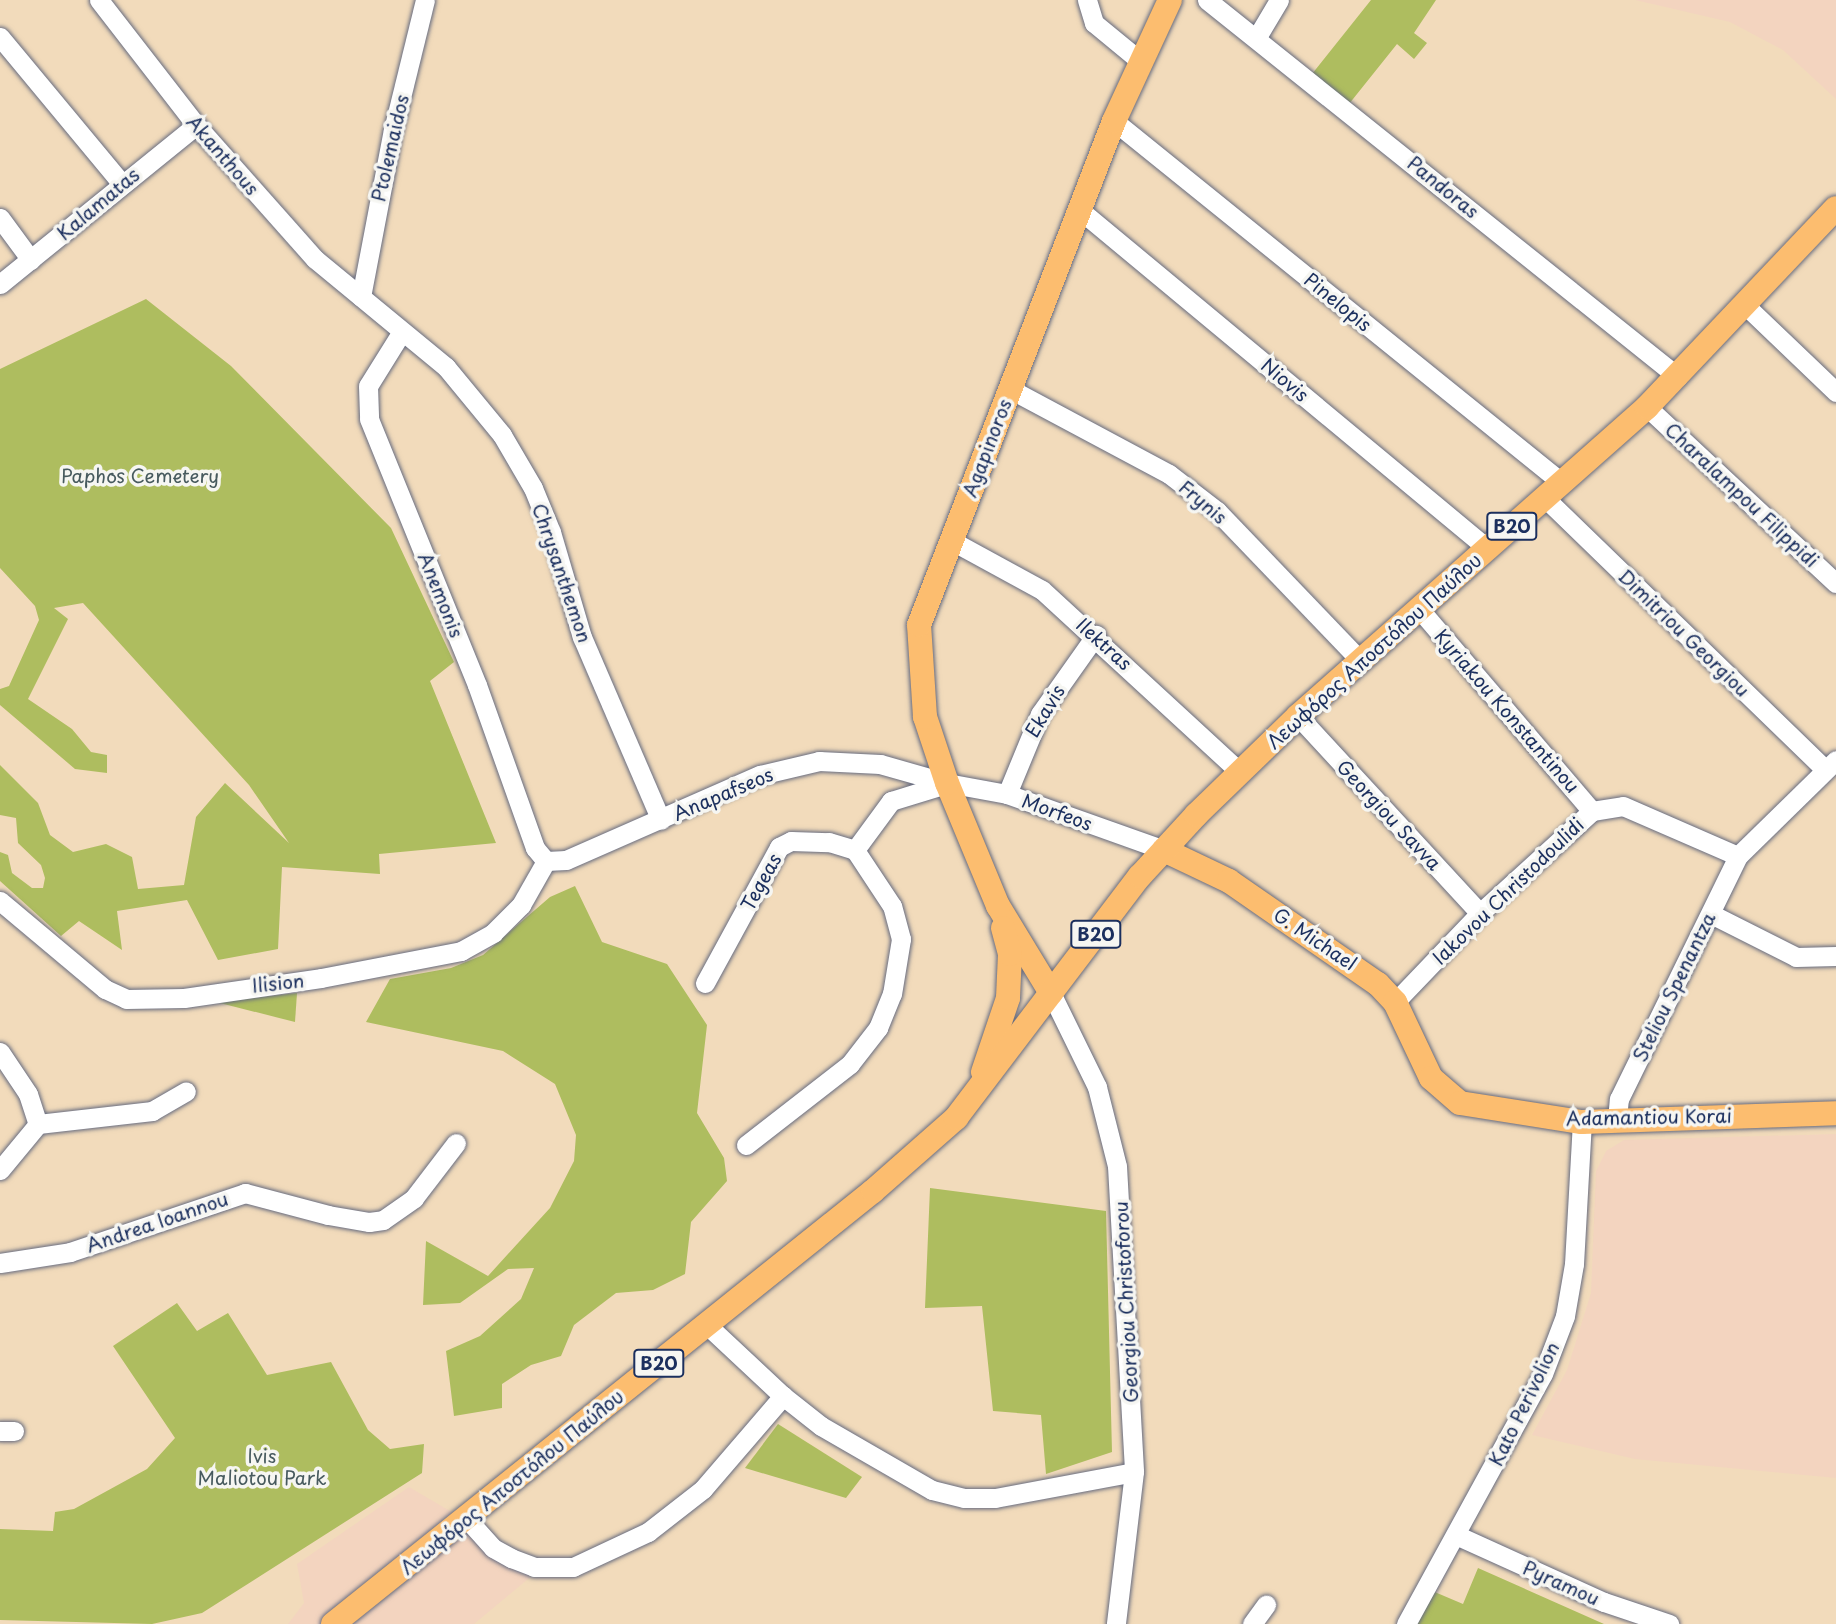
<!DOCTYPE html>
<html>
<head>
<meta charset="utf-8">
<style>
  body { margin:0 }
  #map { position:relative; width:1836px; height:1624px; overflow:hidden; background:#f2dbbb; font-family:"Playpen Sans",sans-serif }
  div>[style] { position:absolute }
  .built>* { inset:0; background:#f3d4bf }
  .green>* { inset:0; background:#aebd5f }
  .roads { filter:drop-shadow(0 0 2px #666b7f) drop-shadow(0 0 2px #666b7f) }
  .minor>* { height:19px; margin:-9.5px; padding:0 9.5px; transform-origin:9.5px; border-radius:9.5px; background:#fff }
  .major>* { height:24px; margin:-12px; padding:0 12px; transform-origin:12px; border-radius:12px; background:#fcbd6f }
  span { translate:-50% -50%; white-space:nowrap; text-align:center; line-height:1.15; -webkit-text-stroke:7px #f6f6f2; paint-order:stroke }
  .shield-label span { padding:2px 5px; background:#f6f6f2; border:2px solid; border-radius:5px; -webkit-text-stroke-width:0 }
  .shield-label { font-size:18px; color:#1b2f5e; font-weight:700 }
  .street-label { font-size:19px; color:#1b2f5e }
  .park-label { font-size:19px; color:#475a5e }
</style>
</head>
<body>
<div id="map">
  <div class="built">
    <div style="clip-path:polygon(1635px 0,1836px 0,1836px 99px,1783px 50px,1730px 22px)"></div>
    <div style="clip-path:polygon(1836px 1134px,1836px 1478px,1635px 1459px,1532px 1435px,1567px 1370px,1591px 1293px,1596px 1171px,1606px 1151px,1624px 1140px)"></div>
    <div style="clip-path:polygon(409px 1487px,450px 1511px,496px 1552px,540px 1569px,474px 1624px,288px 1624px,304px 1603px,297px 1564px)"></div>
  </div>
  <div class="green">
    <div style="clip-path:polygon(1371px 0,1436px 0,1414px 33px,1427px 43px,1414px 59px,1397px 44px,1349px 104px,1312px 74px)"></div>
    <div style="clip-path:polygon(146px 299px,231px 366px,391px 528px,454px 662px,430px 681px,496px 843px,379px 854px,380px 874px,282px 867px,278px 949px,218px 960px,187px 900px,117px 911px,122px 950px,79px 921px,61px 936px,0 881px,0 852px,8px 855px,12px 873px,32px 888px,43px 888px,45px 878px,41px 865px,18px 843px,16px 818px,0 815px,0 765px,38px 803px,50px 835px,73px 852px,106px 844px,132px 857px,138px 889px,184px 885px,196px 817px,225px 783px,289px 843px,249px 785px,83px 603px,54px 608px,68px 619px,28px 699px,72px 729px,91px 752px,107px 755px,107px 773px,75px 769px,0 705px,0 689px,9px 686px,39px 620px,35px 606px,0 568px,0 369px)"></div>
    <div style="clip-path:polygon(575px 886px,602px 942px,667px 964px,707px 1025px,697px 1113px,724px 1158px,727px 1181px,691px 1222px,685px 1274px,653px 1290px,616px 1293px,574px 1325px,561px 1356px,531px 1365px,502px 1384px,502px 1408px,454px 1416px,446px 1351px,480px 1336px,521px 1299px,534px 1268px,508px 1269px,460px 1303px,423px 1305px,426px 1241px,488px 1276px,550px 1208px,574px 1161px,576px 1135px,555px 1084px,503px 1051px,366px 1022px,390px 979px,451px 968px,483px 955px,550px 897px)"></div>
    <div style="clip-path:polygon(297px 993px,295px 1022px,216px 1002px)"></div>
    <div style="clip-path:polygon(930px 1188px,1106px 1211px,1112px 1452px,1046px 1474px,1041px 1415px,993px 1411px,982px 1306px,925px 1308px)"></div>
    <div style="clip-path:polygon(177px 1303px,197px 1331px,228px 1313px,267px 1375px,331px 1362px,368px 1430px,390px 1449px,424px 1444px,422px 1473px,202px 1613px,152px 1624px,0 1620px,0 1529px,53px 1531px,55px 1512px,74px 1509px,147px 1469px,175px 1438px,113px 1346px)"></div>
    <div style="clip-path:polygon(778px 1424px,862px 1477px,846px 1498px,745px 1468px)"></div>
    <div style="clip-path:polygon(1478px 1568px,1604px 1624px,1416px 1624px,1430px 1590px,1463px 1604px)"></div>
  </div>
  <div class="roads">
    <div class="minor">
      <div style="left:99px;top:0;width:158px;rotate:52.2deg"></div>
      <div style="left:196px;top:125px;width:179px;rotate:48.4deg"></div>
      <div style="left:315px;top:259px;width:170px;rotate:39.5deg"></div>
      <div style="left:446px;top:367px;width:88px;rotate:50.5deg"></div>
      <div style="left:502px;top:435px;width:61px;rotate:59.7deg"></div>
      <div style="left:533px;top:488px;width:48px;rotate:67.8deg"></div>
      <div style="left:551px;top:532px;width:109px;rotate:73.6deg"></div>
      <div style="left:582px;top:637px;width:199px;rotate:66.7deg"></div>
      <div style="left:1087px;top:0;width:24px;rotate:73deg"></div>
      <div style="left:1094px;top:23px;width:58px;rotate:39.4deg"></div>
      <div style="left:1207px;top:0;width:603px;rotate:38.67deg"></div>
      <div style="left:0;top:37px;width:190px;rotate:50.3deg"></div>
      <div style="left:1257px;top:37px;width:43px;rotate:-59.3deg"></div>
      <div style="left:1114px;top:121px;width:575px;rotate:38.92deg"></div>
      <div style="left:1081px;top:211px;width:529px;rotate:39.71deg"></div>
      <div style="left:0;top:218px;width:52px;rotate:53.6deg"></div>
      <div style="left:0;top:284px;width:252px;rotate:-39deg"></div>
      <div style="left:361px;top:297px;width:170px;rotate:-79.2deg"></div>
      <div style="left:393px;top:130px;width:134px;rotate:-76.2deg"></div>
      <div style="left:1745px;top:305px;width:126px;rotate:43.7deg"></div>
      <div style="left:401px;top:333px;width:62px;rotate:121.9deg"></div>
      <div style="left:368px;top:386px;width:33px;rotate:88deg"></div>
      <div style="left:369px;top:419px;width:287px;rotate:67.9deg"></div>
      <div style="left:477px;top:685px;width:173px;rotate:70.4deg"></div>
      <div style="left:535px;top:848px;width:17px;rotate:50deg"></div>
      <div style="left:1010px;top:389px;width:180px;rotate:28.1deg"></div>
      <div style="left:1169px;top:474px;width:61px;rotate:37.6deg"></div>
      <div style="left:1217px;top:511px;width:208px;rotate:46.2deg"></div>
      <div style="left:1647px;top:407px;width:258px;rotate:43deg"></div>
      <div style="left:1544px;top:497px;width:391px;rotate:44.1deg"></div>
      <div style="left:952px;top:541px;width:102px;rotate:28.6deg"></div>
      <div style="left:1042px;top:590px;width:268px;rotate:42.6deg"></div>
      <div style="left:1421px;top:611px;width:263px;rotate:49.5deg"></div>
      <div style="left:1298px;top:716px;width:268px;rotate:47.3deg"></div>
      <div style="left:1007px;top:794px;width:87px;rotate:-67.6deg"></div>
      <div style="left:1040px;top:714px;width:97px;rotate:-54.7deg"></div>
      <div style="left:855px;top:850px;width:61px;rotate:-53.7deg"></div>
      <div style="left:891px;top:801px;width:58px;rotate:-17.2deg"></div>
      <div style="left:546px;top:861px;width:20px;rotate:-3deg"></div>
      <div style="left:566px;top:860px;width:212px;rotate:-23.7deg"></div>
      <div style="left:760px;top:775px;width:61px;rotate:-13.3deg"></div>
      <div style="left:819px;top:761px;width:61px;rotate:2.8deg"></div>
      <div style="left:880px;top:764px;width:70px;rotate:15.8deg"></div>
      <div style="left:947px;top:783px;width:61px;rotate:10.4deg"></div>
      <div style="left:1007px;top:794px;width:167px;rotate:19.6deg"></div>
      <div style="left:0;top:901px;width:137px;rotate:40deg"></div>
      <div style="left:105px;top:989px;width:23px;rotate:25deg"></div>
      <div style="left:126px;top:999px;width:58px;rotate:-1deg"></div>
      <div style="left:184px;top:998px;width:138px;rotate:-8.3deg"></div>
      <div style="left:321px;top:978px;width:143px;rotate:-10.9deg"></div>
      <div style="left:461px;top:951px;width:37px;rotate:-29deg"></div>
      <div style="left:493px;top:933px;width:40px;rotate:-45deg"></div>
      <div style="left:521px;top:905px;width:51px;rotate:-60.4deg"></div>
      <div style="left:1711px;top:914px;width:95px;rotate:26.8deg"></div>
      <div style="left:1796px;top:957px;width:40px;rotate:-1.4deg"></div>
      <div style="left:705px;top:983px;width:155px;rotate:-61.4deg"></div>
      <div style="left:779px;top:847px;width:13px;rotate:-27deg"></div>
      <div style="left:791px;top:841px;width:38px;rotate:2deg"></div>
      <div style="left:829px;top:842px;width:27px;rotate:17deg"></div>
      <div style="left:1051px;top:993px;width:105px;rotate:63.9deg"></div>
      <div style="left:1097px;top:1087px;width:81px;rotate:75.8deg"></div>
      <div style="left:1117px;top:1166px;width:306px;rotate:86.8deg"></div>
      <div style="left:1134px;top:1472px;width:153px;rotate:96.8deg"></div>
      <div style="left:1395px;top:1002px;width:123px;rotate:-46.3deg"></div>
      <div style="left:1480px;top:913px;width:151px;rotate:-42.3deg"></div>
      <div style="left:1592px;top:811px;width:31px;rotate:-9deg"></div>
      <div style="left:1623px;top:806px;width:125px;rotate:23.5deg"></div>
      <div style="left:0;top:1052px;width:50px;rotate:56.3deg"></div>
      <div style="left:28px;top:1094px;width:32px;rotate:72deg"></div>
      <div style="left:1617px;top:1120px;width:21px;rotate:-85deg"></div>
      <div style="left:1619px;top:1099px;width:271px;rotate:-63.9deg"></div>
      <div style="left:1738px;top:856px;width:137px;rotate:-44.4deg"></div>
      <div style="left:746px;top:1145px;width:132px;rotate:-37.9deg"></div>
      <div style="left:850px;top:1064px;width:46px;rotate:-52.1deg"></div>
      <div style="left:878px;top:1028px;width:37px;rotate:-68deg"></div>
      <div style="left:892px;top:994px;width:56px;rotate:-80.7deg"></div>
      <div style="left:901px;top:939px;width:34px;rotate:-105deg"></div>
      <div style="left:892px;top:906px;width:67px;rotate:-123.5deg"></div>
      <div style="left:0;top:1170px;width:60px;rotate:-50.4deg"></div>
      <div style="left:38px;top:1124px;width:115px;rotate:-6.5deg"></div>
      <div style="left:152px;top:1111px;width:39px;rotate:-30deg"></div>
      <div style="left:0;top:1263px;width:71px;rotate:-8.9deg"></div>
      <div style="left:70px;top:1252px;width:185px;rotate:-18.6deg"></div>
      <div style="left:245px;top:1193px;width:86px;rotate:14.8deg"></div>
      <div style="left:328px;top:1215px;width:42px;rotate:9.7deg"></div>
      <div style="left:369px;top:1222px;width:14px;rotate:-8deg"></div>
      <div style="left:383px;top:1220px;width:38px;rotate:-35deg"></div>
      <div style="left:414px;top:1198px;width:69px;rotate:-52.6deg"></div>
      <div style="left:707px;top:1325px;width:104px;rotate:43.1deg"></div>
      <div style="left:783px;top:1396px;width:48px;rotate:38.3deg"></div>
      <div style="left:821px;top:1426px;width:128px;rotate:30deg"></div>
      <div style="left:932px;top:1490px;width:33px;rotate:14deg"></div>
      <div style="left:964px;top:1498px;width:31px"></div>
      <div style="left:995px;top:1498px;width:141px;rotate:-10.6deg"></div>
      <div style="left:0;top:1431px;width:14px"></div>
      <div style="left:467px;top:1519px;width:39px;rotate:48deg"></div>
      <div style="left:493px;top:1548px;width:21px;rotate:29deg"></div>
      <div style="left:511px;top:1558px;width:25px;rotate:21deg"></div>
      <div style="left:534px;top:1567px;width:39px"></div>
      <div style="left:573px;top:1567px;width:83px;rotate:-25deg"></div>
      <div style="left:648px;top:1532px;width:70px;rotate:-38deg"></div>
      <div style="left:703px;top:1489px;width:123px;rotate:-49.3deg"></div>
      <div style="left:1456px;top:1535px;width:162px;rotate:24.4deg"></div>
      <div style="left:1604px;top:1602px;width:69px;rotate:18.7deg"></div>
      <div style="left:1252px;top:1624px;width:24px;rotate:-54deg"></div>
      <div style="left:1406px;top:1624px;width:285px;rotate:-61.3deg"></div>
      <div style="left:1543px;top:1374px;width:62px;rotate:-69.2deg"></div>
      <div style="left:1565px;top:1316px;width:53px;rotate:-80.2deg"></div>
      <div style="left:1574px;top:1264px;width:142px;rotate:-86.8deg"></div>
    </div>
    <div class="major">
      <div style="left:1164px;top:850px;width:72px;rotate:25.5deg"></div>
      <div style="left:1229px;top:881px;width:181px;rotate:34.7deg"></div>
      <div style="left:1378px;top:984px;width:25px;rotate:47deg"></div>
      <div style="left:1395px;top:1002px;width:84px;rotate:64.7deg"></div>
      <div style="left:1431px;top:1078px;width:38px;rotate:41deg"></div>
      <div style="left:1460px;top:1103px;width:123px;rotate:8.9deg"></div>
      <div style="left:1582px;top:1122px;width:254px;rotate:-2deg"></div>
      <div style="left:1051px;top:993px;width:102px;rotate:-121.3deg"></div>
      <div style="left:998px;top:906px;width:133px;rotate:-112.5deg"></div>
      <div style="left:947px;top:783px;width:70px;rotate:-108.4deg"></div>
      <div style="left:925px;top:717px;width:92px;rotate:-93.7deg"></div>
      <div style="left:919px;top:625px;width:540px;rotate:-68.85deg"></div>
      <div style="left:1114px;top:121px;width:133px;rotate:-65.2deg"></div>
      <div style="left:983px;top:1072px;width:78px;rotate:-71.3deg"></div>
      <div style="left:1008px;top:998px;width:44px;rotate:-87.4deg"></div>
      <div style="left:1010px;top:954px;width:27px;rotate:-105deg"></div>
      <div style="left:333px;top:1624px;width:692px;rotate:-38.72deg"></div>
      <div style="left:873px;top:1191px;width:111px;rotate:-41.3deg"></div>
      <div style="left:956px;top:1118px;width:304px;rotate:-52.8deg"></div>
      <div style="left:1140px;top:876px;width:83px;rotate:-47.4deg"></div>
      <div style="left:1196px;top:815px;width:142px;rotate:-44.1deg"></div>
      <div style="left:1298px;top:716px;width:466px;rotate:-41.5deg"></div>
      <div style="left:1647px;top:407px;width:274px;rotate:-46.5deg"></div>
    </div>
  </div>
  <div class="shield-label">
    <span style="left:1512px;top:526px">B20</span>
    <span style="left:1096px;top:934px">B20</span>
    <span style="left:659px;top:1363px">B20</span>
  </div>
  <div class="street-label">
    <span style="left:390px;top:148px;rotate:-77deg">Ptolemaidos</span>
    <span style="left:223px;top:155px;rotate:49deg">Akanthous</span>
    <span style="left:1443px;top:187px;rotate:39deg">Pandoras</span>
    <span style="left:98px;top:204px;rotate:-40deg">Kalamatas</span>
    <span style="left:1338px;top:302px;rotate:39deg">Pinelopis</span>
    <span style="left:1285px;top:380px;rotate:40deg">Niovis</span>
    <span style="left:987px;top:448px;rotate:-69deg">Agapinoros</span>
    <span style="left:1742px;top:495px;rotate:43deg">Charalampou Filippidi</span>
    <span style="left:1203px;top:502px;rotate:40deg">Frynis</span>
    <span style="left:562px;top:573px;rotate:71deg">Chrysanthemon</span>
    <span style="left:441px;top:595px;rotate:68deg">Anemonis</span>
    <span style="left:1684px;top:633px;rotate:44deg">Dimitriou Georgiou</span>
    <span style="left:1104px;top:644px;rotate:42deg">Ilektras</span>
    <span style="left:1374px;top:651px;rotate:-42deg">Λεωφόρος Αποστόλου Παύλου</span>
    <span style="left:1045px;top:711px;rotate:-59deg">Ekavis</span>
    <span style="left:1507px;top:711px;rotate:49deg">Kyriakou Konstantinou</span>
    <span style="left:723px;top:794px;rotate:-23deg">Anapafseos</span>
    <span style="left:1057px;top:812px;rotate:20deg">Morfeos</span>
    <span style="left:1389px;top:815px;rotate:47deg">Georgiou Savva</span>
    <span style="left:761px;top:882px;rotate:-61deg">Tegeas</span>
    <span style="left:1508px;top:891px;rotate:-44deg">Iakovou Christodoulidi</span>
    <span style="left:1315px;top:939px;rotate:34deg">G. Michael</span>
    <span style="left:278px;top:983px;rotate:-6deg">Ilision</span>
    <span style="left:1674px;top:987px;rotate:-64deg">Steliou Spenantza</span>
    <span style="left:1649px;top:1117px;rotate:-1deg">Adamantiou Korai</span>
    <span style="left:157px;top:1222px;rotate:-19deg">Andrea Ioannou</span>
    <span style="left:1126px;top:1302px;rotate:-93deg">Georgiou Christoforou</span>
    <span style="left:1524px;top:1404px;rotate:-64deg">Kato Perivolion</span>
    <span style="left:512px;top:1482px;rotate:-39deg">Λεωφόρος Αποστόλου Παύλου</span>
    <span style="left:1561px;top:1583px;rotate:24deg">Pyramou</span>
  </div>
  <div class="park-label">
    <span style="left:140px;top:476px">Paphos Cemetery</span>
    <span style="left:262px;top:1467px">Ivis<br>Maliotou Park</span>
  </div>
</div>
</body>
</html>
